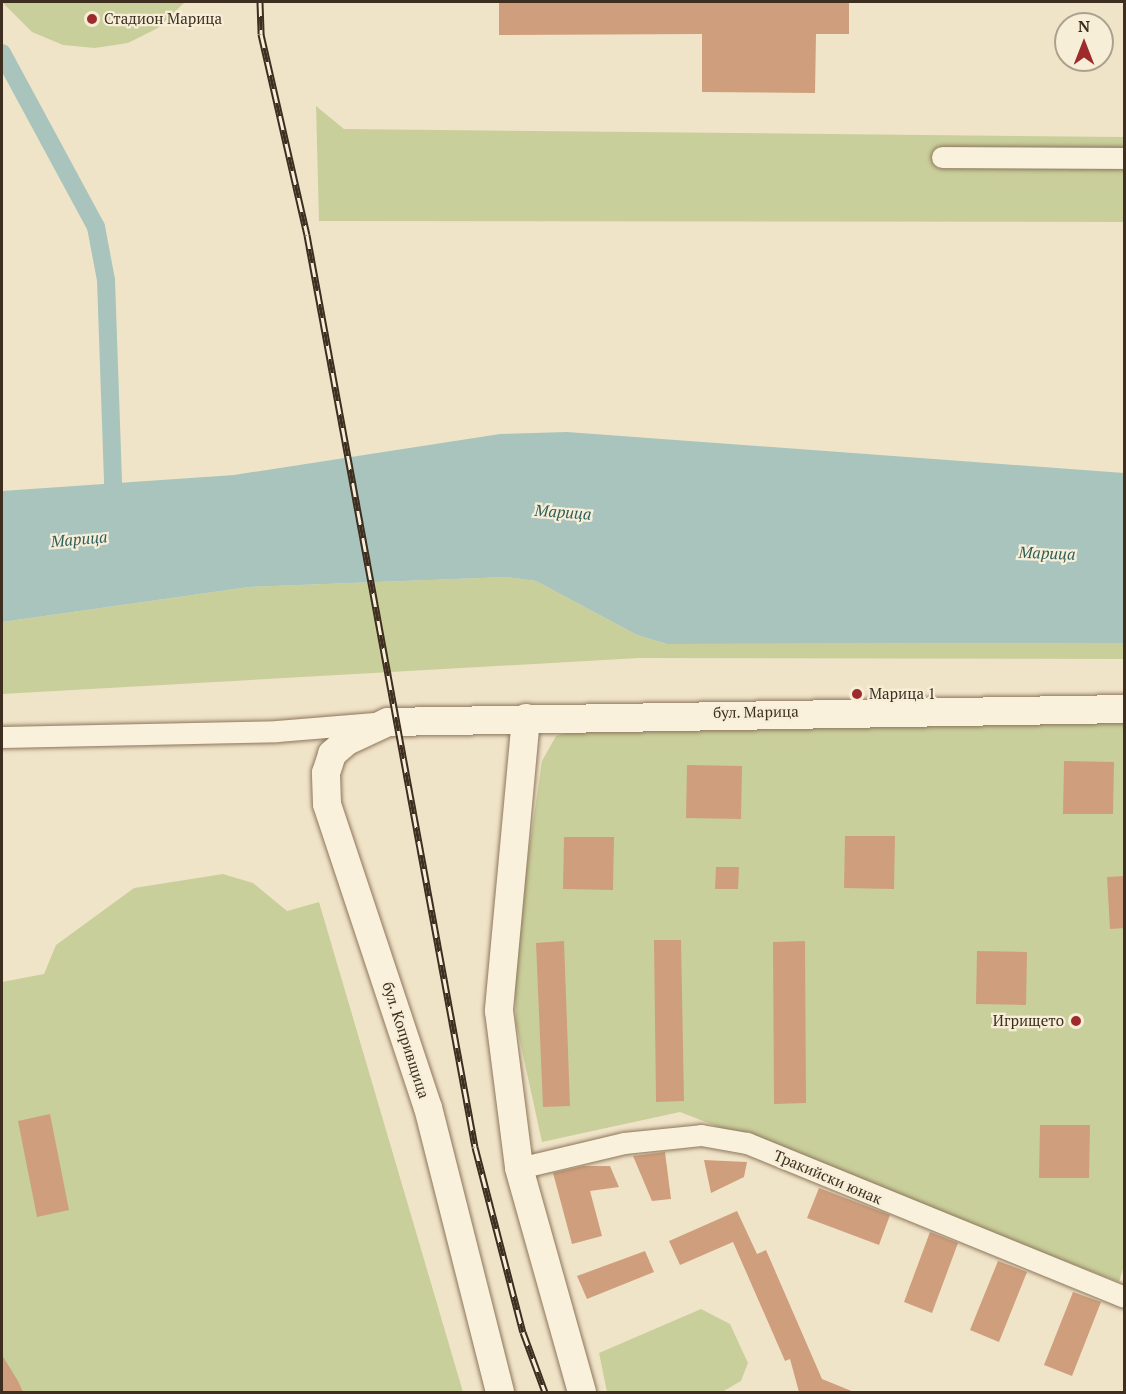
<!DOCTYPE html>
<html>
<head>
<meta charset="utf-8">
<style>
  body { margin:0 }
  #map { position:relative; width:1126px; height:1394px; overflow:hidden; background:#f0e4c8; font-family:"PT Serif",serif }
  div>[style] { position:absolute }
  .green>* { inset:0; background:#c9cf9b }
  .water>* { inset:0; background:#a9c4bc }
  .canal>* { height:18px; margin:-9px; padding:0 9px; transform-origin:9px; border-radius:9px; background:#a9c4bc }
  .building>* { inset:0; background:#cf9f7d }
  .roads { filter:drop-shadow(0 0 2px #8d765c) drop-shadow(0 0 2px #8d765c) }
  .street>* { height:21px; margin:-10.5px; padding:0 10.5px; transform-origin:10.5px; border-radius:10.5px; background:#faf1dc }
  .secondary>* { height:28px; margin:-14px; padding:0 14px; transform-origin:14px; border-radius:14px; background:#faf1dc }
  .rail>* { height:7px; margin-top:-3.5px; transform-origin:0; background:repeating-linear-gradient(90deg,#f7eed8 0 14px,#3d2e20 0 28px); box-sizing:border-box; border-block:2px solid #3d2e20 }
  .dots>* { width:16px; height:16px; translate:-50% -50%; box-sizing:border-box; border:3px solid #f7eed8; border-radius:50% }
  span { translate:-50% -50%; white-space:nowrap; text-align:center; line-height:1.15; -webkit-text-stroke:4.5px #f7eed8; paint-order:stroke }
  .poi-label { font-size:15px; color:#3d2e20 }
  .left { translate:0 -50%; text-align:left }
  .right { translate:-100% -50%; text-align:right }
  .street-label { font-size:15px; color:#3d2e20 }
  .water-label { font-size:16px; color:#2f5d5a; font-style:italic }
  .frame { position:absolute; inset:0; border:3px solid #3d2e20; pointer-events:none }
  .north { position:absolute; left:1054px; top:12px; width:60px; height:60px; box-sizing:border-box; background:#f7eed8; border:2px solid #ada18e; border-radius:50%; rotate:0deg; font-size:16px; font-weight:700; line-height:24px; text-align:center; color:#3d2e20 }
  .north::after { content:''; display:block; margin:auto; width:21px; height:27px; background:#9e2a2b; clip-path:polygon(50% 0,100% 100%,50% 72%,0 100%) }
</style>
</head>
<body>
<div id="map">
  <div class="green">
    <div style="clip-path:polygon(2px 2px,185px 2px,158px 28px,128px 43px,95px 48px,63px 45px,32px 32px)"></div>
    <div style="clip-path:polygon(316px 106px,344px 129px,1124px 137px,1124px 222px,319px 221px)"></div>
    <div style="clip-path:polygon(507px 577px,536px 581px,637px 635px,667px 644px,1116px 643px,1124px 643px,1124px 659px,640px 658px,2px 694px,2px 622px,249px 587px)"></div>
    <div style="clip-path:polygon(1124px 721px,1124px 1266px,1119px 1282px,680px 1112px,542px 1142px,516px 1023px,514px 952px,542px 761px,556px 736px,591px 726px)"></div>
    <div style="clip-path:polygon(223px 874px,253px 883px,287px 911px,319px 902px,463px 1392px,2px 1392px,2px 982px,44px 974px,56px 945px,134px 888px)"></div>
    <div style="clip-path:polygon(701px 1309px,730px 1324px,748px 1363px,741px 1381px,722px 1392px,607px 1392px,599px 1353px)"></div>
  </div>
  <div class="water">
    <div style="clip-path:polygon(567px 432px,1124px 473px,1124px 643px,667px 644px,637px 635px,536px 581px,507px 577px,249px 587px,2px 622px,2px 491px,234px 475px,500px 434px)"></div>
  </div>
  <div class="canal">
    <div style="left:2px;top:53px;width:198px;rotate:61.6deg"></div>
    <div style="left:96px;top:227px;width:54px;rotate:79.3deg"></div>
    <div style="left:106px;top:280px;width:232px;rotate:88deg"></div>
  </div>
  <div class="building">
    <div style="clip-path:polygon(499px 2px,849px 2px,849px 34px,816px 34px,815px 93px,702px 92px,702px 34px,499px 35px)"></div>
    <div style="clip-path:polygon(1064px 761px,1114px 762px,1113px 814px,1063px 814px)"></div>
    <div style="clip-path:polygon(687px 765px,742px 766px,741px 819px,686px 818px)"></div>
    <div style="clip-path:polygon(845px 836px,895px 836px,894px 889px,844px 888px)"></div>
    <div style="clip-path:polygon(564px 837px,614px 837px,613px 890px,563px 889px)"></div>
    <div style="clip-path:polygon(716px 867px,739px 867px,738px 889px,715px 889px)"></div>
    <div style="clip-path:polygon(1125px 876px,1125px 928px,1110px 929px,1107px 877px)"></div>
    <div style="clip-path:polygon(654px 940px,681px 940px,684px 1101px,656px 1102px)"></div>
    <div style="clip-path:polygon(564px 941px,570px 1106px,543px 1107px,536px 943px)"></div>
    <div style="clip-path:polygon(805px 941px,806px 1103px,774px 1104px,773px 942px)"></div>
    <div style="clip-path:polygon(977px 951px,1027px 952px,1026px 1005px,976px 1004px)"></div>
    <div style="clip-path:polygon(50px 1114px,69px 1210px,37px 1217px,18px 1121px)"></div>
    <div style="clip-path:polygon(1040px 1125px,1090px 1125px,1089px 1178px,1039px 1178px)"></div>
    <div style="clip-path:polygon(665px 1152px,671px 1199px,652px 1201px,633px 1156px)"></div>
    <div style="clip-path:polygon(704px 1160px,747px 1162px,744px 1177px,711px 1193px)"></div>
    <div style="clip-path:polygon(583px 1166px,610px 1166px,619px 1187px,590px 1191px,602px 1236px,572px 1244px,553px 1173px)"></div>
    <div style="clip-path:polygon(819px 1188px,890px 1215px,879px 1245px,807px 1218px)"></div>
    <div style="clip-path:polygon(737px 1211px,757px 1254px,766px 1250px,822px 1379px,854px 1392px,799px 1392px,790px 1359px,785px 1361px,733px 1242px,680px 1265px,669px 1241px)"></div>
    <div style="clip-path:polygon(930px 1232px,958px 1243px,932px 1313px,904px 1302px)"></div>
    <div style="clip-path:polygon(645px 1251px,654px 1272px,587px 1299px,577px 1276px)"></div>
    <div style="clip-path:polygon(998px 1261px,1027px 1272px,999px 1342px,970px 1330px)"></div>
    <div style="clip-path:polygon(1073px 1292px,1101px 1302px,1072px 1376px,1044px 1365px)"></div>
    <div style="clip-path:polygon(2px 1355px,18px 1381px,23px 1392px,2px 1392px)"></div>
  </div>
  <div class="roads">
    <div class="street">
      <div style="left:942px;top:157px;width:182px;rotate:0.3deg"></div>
      <div style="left:2px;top:737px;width:275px;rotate:-1.2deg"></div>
      <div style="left:277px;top:731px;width:98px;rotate:-4.7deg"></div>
      <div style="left:519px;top:1168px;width:108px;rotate:-13.4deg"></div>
      <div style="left:624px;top:1143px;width:77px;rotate:-5.9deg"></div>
      <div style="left:701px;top:1135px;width:47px;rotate:9.9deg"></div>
      <div style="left:747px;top:1143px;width:407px;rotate:22.2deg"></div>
    </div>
    <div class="secondary">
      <div style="left:526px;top:718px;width:294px;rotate:95.3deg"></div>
      <div style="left:499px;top:1011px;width:158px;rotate:82.7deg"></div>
      <div style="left:519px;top:1168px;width:233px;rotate:74.3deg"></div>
      <div style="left:500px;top:1392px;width:293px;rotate:-104.2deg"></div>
      <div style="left:428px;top:1108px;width:320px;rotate:-108.4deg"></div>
      <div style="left:327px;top:804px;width:31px;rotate:-92deg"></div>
      <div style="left:326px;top:773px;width:20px;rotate:-72deg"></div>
      <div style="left:332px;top:754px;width:20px;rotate:-41deg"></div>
      <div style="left:347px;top:741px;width:45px;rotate:-24.9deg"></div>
      <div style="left:388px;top:722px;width:736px;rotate:-1.01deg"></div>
    </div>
  </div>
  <div class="rail">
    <div style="left:260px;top:2px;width:32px;rotate:88deg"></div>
    <div style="left:261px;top:34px;width:206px;rotate:77.1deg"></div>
    <div style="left:307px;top:235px;width:927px;rotate:79.56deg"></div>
    <div style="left:475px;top:1147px;width:191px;rotate:75.5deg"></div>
    <div style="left:523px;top:1332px;width:64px;rotate:69.9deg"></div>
  </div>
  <div class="dots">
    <div style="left:92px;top:19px;background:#9e2a2b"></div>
    <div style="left:857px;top:694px;background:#9e2a2b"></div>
    <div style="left:1076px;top:1021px;background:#9e2a2b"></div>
  </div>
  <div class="poi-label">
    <span class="left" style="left:104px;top:19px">Стадион Марица</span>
    <span class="left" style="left:869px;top:694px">Марица 1</span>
    <span class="right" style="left:1064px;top:1021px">Игрището</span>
  </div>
  <div class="street-label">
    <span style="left:756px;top:712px;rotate:-1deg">бул. Марица</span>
    <span style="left:406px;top:1040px;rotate:72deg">бул. Копривщица</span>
    <span style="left:828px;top:1177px;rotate:23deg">Тракийски юнак</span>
  </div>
  <div class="water-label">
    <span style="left:563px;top:512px;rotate:4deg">Марица</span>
    <span style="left:79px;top:539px;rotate:-5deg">Марица</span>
    <span style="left:1047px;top:553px;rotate:2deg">Марица</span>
  </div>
  <div class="frame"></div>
  <div class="north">N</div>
</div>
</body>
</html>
